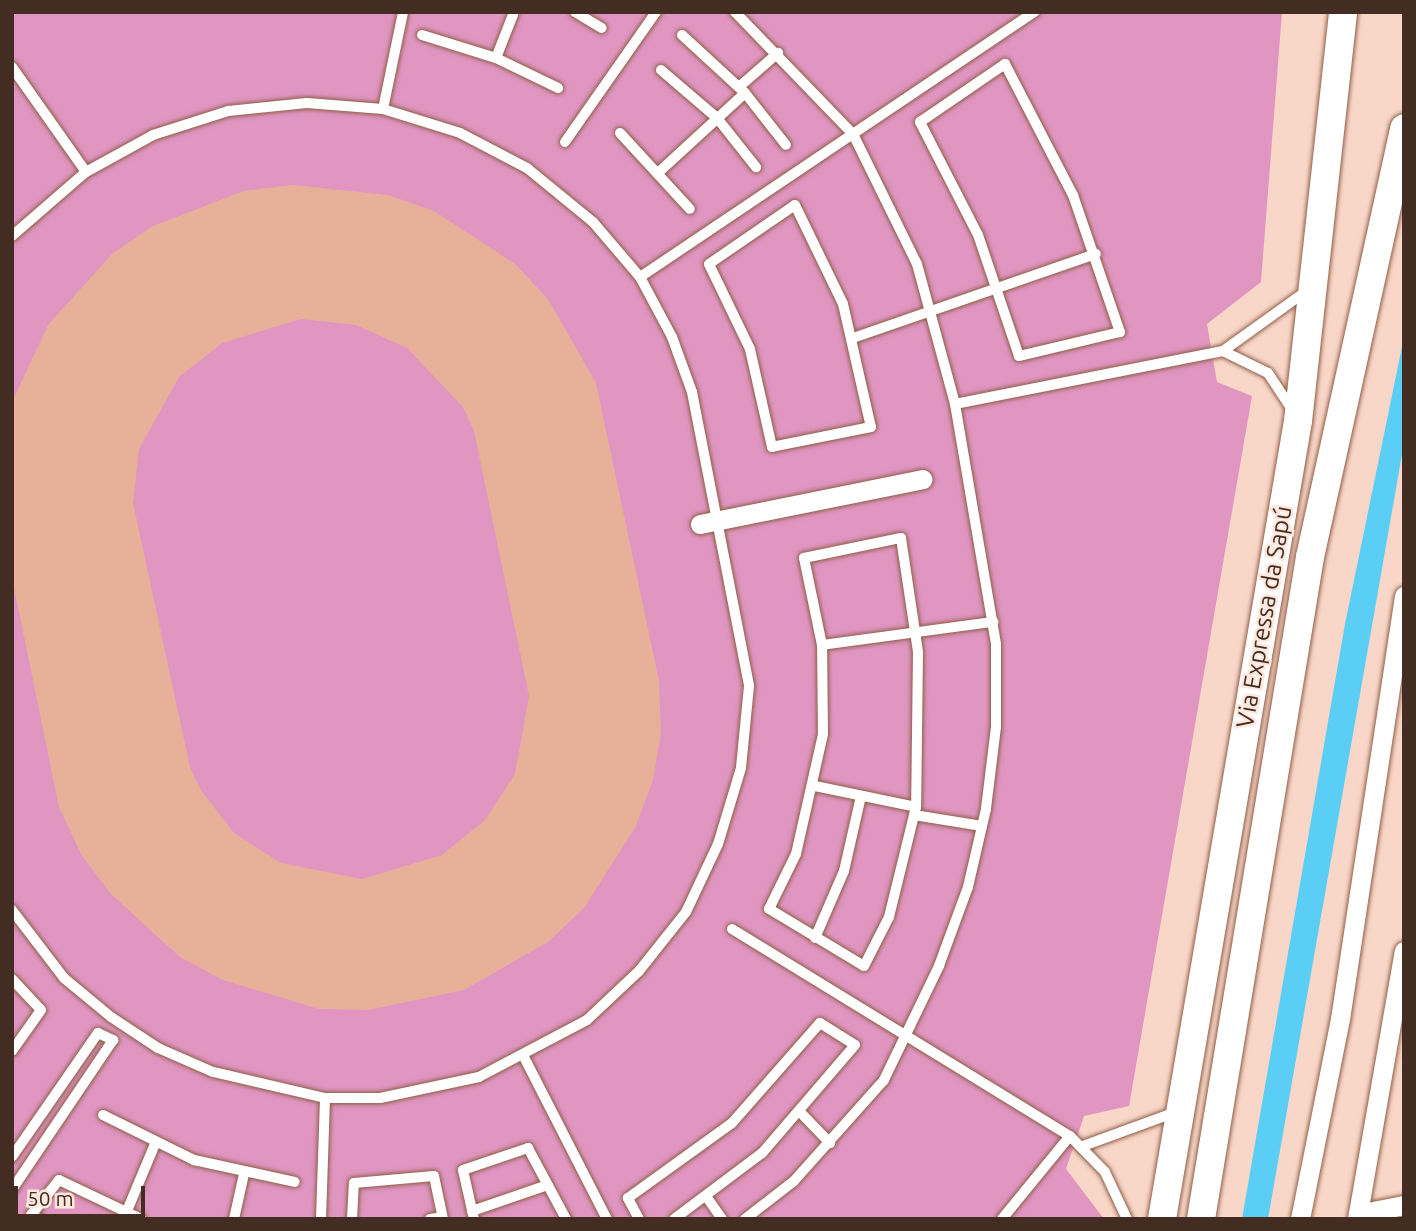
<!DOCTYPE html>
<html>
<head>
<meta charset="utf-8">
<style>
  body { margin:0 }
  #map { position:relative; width:1416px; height:1231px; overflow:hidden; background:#f9d7c8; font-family:Ubuntu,sans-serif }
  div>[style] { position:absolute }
  .green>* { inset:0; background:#e096c1 }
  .water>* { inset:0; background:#5acef5 }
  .building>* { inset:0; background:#e8b099 }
  .roads { filter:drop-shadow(0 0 2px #905e48) drop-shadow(0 0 2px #905e48) }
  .lane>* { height:10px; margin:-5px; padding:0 5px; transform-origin:5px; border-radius:5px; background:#fff }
  .street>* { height:19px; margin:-9.5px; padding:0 9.5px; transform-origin:9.5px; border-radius:9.5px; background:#fff }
  .secondary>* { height:28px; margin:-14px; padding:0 14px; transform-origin:14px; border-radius:14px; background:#fff }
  span { translate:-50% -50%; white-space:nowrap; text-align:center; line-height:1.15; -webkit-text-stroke:5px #fee7dd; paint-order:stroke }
  .street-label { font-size:24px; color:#432d23 }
  .frame { position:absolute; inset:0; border:14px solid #432d23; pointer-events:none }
  .scale { position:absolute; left:14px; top:1186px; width:131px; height:32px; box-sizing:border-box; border:4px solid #432d23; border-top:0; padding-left:9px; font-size:21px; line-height:24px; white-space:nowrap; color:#432d23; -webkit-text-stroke:5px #fee7dd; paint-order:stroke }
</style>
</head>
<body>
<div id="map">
  <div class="green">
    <div style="clip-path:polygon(12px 12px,1282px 12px,1261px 282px,1207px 324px,1217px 382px,1252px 396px,1129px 1106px,1084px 1116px,1066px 1169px,1104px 1219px,12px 1219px)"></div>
  </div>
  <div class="water">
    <div style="clip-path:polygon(1404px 337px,1404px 443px,1268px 1219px,1242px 1219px,1345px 624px)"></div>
  </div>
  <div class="building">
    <div style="clip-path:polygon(evenodd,292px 185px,388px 195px,434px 211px,515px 264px,548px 299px,596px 383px,659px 681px,661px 732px,653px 780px,636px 826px,584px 908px,548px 942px,464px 990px,368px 1010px,319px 1009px,223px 980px,180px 957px,111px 894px,82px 856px,59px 807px,12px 578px,12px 402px,48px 325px,113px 253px,153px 226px,244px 191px,292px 185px,301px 319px,356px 325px,407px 348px,463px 407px,474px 431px,529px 696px,515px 774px,485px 820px,442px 855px,362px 879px,281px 863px,234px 833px,200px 789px,190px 767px,133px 503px,139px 449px,179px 377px,222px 343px,301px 319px)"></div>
  </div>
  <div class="roads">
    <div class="lane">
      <div style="left:575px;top:12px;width:31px;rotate:31deg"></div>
      <div style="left:735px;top:12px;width:170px;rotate:46deg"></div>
      <div style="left:853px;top:134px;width:145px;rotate:63.8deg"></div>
      <div style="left:917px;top:264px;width:145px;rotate:74.8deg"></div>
      <div style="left:955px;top:404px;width:244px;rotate:80.3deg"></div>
      <div style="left:996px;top:645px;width:82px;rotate:90deg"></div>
      <div style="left:996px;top:727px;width:83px;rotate:97deg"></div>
      <div style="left:986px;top:809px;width:80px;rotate:103deg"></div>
      <div style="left:968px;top:887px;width:84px;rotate:110.2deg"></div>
      <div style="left:939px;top:966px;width:127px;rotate:115.8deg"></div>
      <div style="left:884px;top:1080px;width:135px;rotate:131.7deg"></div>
      <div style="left:794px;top:1181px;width:62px;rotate:142.2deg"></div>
      <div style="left:422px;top:35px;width:77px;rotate:17.3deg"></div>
      <div style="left:496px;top:58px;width:69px;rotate:25.8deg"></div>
      <div style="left:682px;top:35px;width:86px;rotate:42.6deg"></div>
      <div style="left:745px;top:93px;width:66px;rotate:51.7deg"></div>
      <div style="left:496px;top:58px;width:49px;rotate:-68.6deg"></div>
      <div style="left:1005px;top:64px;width:148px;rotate:62.6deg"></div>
      <div style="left:1073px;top:195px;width:145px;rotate:71.1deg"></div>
      <div style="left:1120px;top:332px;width:104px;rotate:166.6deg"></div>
      <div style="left:1019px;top:356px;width:128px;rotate:-108.7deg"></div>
      <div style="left:978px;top:235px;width:127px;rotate:-117.2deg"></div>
      <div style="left:920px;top:122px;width:103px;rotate:-34.3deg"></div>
      <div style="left:12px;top:67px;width:128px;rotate:54.8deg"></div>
      <div style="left:661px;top:70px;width:74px;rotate:40.6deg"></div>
      <div style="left:717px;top:118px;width:63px;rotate:51.5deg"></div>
      <div style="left:739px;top:87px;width:52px;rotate:-41.1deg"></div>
      <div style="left:383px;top:109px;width:99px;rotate:-78.3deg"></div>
      <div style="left:620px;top:133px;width:103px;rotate:47.4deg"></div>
      <div style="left:565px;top:142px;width:159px;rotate:-55deg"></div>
      <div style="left:660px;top:171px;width:115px;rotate:-42.5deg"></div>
      <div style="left:795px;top:205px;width:110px;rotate:64.1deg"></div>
      <div style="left:843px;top:304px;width:126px;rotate:77.2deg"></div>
      <div style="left:871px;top:427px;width:101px;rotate:168.6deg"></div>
      <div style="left:772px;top:447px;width:100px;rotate:-102.7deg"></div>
      <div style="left:750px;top:349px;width:94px;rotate:-115.8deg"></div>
      <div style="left:709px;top:264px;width:104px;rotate:-34.5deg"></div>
      <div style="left:12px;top:236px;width:98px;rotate:-40.9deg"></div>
      <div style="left:86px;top:172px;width:77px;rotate:-28.9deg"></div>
      <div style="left:153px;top:135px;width:79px;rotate:-17.7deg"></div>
      <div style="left:228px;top:111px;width:79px;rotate:-5.8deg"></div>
      <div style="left:307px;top:103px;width:76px;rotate:4.5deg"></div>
      <div style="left:383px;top:109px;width:81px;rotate:17.3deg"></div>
      <div style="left:460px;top:133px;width:76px;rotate:27.6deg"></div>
      <div style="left:527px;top:168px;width:85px;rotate:39.3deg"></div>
      <div style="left:593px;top:222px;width:72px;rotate:49.5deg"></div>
      <div style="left:640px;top:277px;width:68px;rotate:61.9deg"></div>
      <div style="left:672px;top:337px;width:59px;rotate:70deg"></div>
      <div style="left:692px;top:392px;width:299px;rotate:79deg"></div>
      <div style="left:749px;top:686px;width:82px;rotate:95.6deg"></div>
      <div style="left:741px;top:768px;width:79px;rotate:106.8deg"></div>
      <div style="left:718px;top:844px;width:75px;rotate:115.2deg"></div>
      <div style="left:686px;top:912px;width:75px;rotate:128.5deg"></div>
      <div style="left:639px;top:971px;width:71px;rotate:136.7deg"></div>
      <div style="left:587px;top:1020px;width:122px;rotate:152.2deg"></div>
      <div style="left:479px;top:1077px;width:101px;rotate:168deg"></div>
      <div style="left:380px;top:1098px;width:55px;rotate:180deg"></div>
      <div style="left:325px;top:1098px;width:115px;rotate:-166.9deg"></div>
      <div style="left:213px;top:1072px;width:60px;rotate:-156.4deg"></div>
      <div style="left:158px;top:1048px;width:56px;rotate:-146.6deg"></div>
      <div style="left:111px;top:1017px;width:61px;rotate:-140.3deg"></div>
      <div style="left:64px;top:978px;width:86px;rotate:-127.4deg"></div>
      <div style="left:640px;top:277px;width:476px;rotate:-33.9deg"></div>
      <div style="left:853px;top:338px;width:257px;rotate:-19.1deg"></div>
      <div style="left:1223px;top:351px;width:50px;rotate:26.1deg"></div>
      <div style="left:1268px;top:373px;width:45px;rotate:56.7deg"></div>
      <div style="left:955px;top:404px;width:273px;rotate:-11.2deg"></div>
      <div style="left:1223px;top:351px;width:105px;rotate:-35.7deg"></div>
      <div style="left:901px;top:538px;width:115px;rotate:81.5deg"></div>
      <div style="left:918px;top:652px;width:155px;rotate:90.7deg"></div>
      <div style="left:916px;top:807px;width:113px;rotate:103.8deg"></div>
      <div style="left:889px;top:917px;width:55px;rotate:117deg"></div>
      <div style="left:864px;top:966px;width:111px;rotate:-149deg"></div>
      <div style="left:769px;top:909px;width:61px;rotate:-63.9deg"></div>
      <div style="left:796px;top:854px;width:123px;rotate:-77.3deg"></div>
      <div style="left:823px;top:734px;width:89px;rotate:-90.6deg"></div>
      <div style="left:822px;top:645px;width:89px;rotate:-101.7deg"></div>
      <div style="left:804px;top:558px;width:99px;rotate:-11.7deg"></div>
      <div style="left:822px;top:645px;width:173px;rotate:-7.7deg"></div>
      <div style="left:815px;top:786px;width:103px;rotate:11.7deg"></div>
      <div style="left:914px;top:815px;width:69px;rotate:9.2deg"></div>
      <div style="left:732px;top:929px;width:396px;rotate:31.5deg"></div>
      <div style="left:1070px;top:1136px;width:50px;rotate:45.8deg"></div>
      <div style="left:1105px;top:1172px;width:52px;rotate:64.9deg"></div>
      <div style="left:815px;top:938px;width:73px;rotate:-66.6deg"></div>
      <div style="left:844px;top:871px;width:77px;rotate:-77.2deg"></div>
      <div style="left:12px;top:979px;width:42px;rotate:46.9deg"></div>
      <div style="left:41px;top:1010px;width:50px;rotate:125.3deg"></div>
      <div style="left:524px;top:1057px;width:182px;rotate:62.9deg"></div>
      <div style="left:801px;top:1113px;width:42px;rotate:46deg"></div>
      <div style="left:103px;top:1115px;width:102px;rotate:26.3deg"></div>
      <div style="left:194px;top:1160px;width:103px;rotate:12.3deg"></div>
      <div style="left:1083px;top:1146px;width:99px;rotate:-20.1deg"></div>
      <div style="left:12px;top:1157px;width:151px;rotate:-55.3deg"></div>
      <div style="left:98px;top:1033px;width:17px;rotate:25deg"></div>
      <div style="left:113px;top:1040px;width:181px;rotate:124deg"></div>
      <div style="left:708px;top:1199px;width:24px;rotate:55deg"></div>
      <div style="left:472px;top:1211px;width:80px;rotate:-18.9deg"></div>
      <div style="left:124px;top:1218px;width:80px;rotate:-67.3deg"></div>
      <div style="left:39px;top:1219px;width:9px;rotate:-153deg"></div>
      <div style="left:31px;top:1215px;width:45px;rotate:-51.3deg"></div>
      <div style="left:59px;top:1180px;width:91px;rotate:25.4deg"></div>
      <div style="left:234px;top:1219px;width:46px;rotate:-77.5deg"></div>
      <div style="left:321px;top:1219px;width:121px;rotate:-88.1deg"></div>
      <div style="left:352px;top:1219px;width:36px;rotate:-87deg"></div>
      <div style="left:354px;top:1183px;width:80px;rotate:-5deg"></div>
      <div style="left:434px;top:1176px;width:44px;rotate:78.2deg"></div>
      <div style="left:430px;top:1219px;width:12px;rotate:-9deg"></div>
      <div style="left:474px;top:1219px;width:50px;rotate:-102.7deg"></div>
      <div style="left:463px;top:1170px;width:69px;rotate:-18.7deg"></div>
      <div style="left:528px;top:1148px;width:81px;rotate:61.8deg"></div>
      <div style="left:639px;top:1219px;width:24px;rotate:-118deg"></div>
      <div style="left:628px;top:1198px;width:128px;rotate:-35.8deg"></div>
      <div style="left:732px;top:1123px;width:133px;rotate:-48.7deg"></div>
      <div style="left:820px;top:1023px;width:41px;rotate:32.2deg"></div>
      <div style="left:855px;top:1045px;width:143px;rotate:130.7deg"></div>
      <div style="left:762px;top:1153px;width:110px;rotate:143.1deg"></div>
      <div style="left:1002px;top:1219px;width:107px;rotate:-50.7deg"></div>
    </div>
    <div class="street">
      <div style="left:700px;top:524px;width:227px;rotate:-11.4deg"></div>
      <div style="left:1358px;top:1214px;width:47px;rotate:-11.1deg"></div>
      <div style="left:1300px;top:1219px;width:204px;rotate:-78.7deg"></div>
      <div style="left:1340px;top:1019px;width:428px;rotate:-81.4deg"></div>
      <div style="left:1357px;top:1219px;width:272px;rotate:-80.1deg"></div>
    </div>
    <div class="secondary">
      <div style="left:1162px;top:1219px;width:810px;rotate:-80.33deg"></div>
      <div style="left:1298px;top:421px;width:411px;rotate:-83.7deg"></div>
      <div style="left:1201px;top:1219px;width:671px;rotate:-80.65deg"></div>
      <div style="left:1310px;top:557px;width:439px;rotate:-77.6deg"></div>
    </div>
  </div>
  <div class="street-label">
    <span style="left:1264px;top:617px;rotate:-80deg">Via Expressa da Sapú</span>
  </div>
  <div class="frame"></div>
  <div class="scale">50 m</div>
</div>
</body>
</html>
